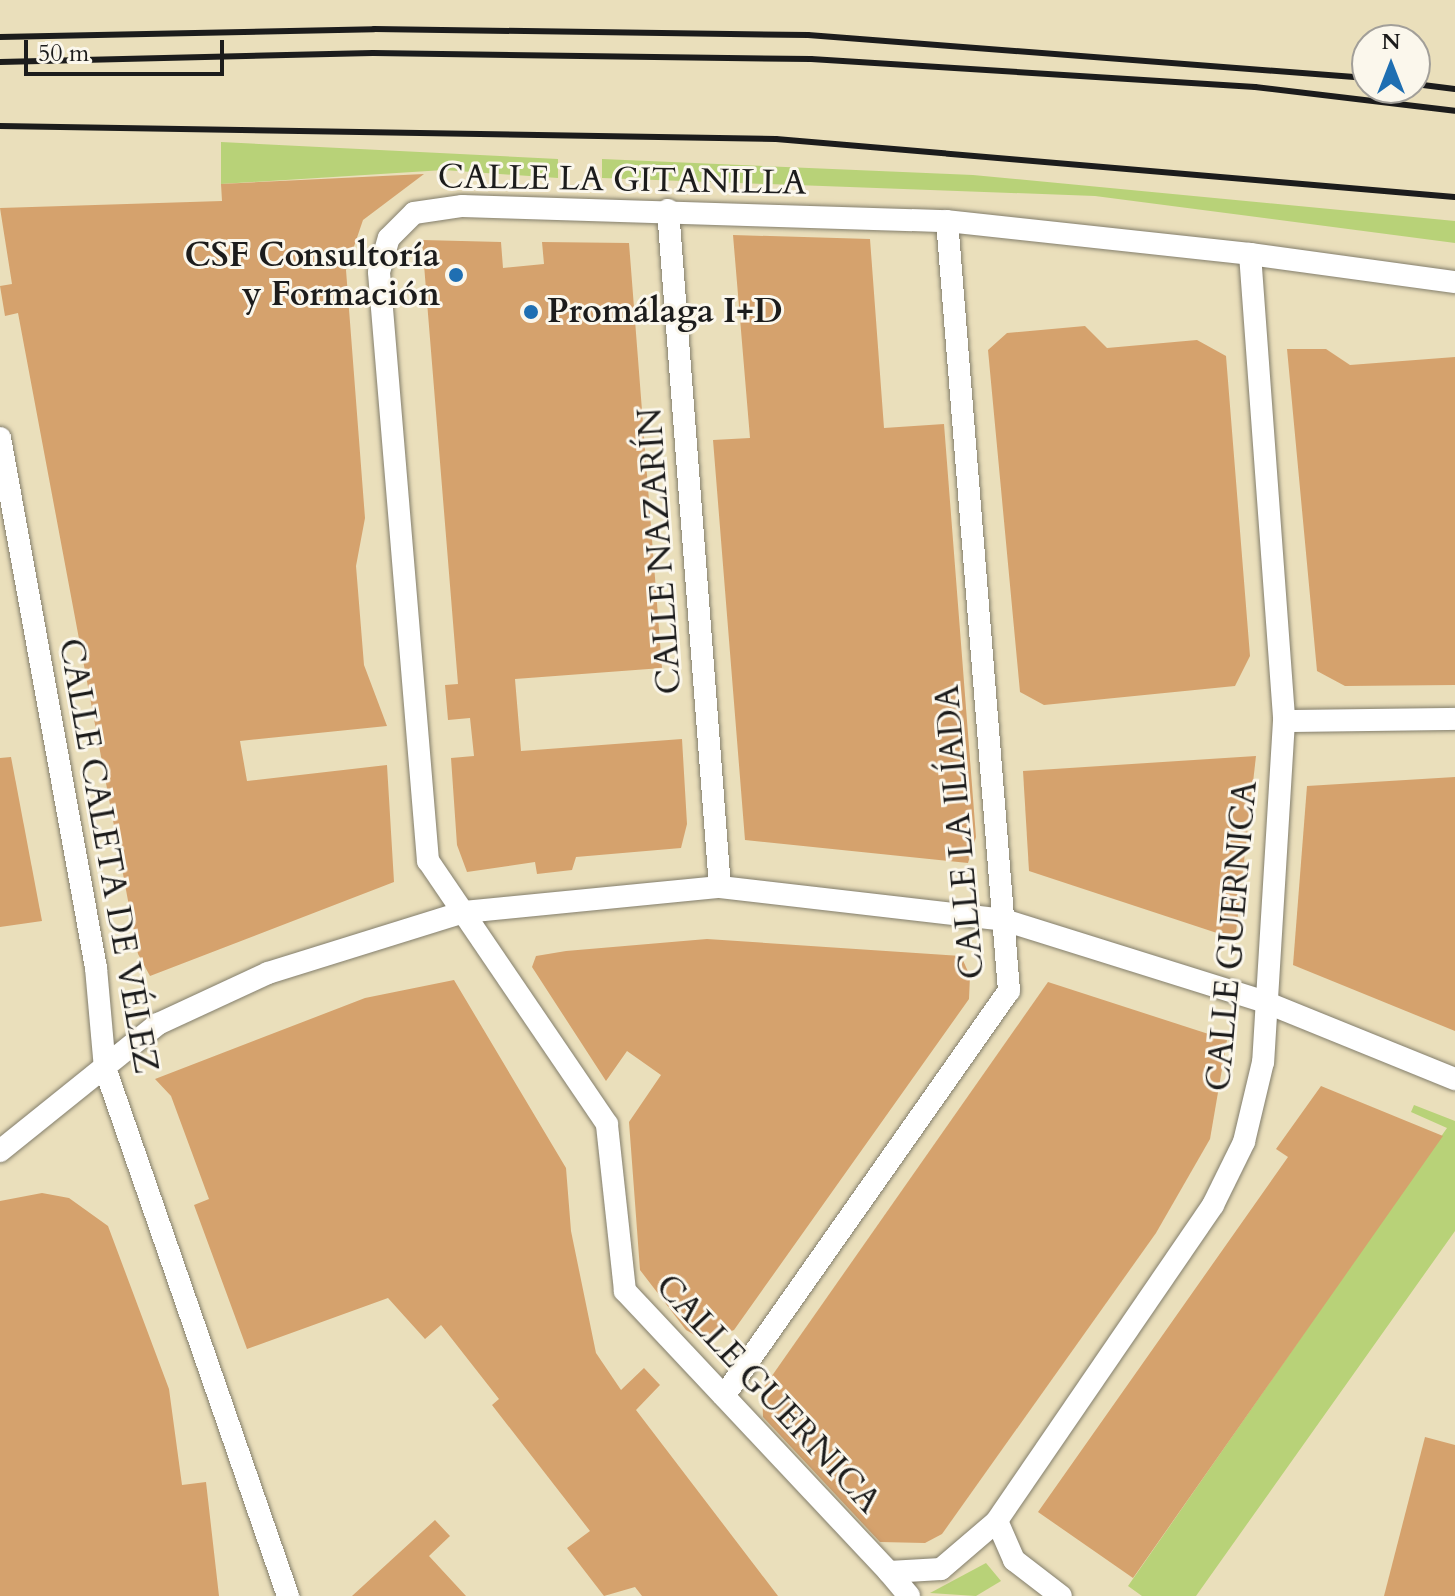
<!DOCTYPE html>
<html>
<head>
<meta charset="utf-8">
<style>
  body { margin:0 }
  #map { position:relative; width:1455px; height:1596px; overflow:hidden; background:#eadfbb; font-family:Cardo,serif }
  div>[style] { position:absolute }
  .green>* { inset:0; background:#b8d278 }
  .building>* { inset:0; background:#d5a26d }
  .roads { filter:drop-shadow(0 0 2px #837e6c) drop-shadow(0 0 2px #837e6c) }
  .minor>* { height:22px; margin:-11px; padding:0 11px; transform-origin:11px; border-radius:11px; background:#fff }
  .rail>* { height:6px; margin:-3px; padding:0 3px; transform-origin:3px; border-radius:3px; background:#1c1c1c }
  .dots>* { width:22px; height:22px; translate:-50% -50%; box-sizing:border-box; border:4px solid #fbf7ec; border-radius:50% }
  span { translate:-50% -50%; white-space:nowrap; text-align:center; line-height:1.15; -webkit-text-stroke:6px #fbf7ec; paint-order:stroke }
  .street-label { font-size:34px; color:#1c1c1c }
  .poi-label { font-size:34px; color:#1c1c1c; font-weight:700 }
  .right { translate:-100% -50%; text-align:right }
  .left { translate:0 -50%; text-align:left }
  .north { position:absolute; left:1351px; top:24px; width:80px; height:80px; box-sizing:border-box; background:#fbf7ec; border:2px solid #a29f99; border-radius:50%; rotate:0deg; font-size:22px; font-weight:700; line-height:32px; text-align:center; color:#1c1c1c }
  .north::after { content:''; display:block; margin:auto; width:28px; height:36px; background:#1f6fb2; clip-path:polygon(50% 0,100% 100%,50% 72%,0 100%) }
  .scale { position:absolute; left:24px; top:40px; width:200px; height:36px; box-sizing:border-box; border:4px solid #1c1c1c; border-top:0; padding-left:10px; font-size:24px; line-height:28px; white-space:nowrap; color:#1c1c1c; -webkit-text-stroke:6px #fbf7ec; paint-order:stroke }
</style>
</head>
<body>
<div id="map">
  <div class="green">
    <div style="clip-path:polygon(221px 142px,558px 159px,558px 178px,444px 170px,221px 184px)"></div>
    <div style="clip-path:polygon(602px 159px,973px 175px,1455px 221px,1455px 243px,1095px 196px,602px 178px)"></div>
    <div style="clip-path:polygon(1414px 1105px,1455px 1121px,1455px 1231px,1196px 1596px,1142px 1596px,1128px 1586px,1447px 1128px,1411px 1112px)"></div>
    <div style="clip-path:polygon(986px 1563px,1001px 1581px,976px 1596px,930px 1593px)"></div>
  </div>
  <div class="building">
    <div style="clip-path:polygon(424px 174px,363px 220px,346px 270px,365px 518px,356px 566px,364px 665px,387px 726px,240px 741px,247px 781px,387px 765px,394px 882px,150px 976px,138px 954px,18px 313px,5px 316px,0 286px,12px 284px,0 208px,222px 201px,221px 184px)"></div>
    <div style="clip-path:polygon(733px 235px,870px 239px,884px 428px,944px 424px,976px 837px,968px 863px,745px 840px,713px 440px,750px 438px)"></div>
    <div style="clip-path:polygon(422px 240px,501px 242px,503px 268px,544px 264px,542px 242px,629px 243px,662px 668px,515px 679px,521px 751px,682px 739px,687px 824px,681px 848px,576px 857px,572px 870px,537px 874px,535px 862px,467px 872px,457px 845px,451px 758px,474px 756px,470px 718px,448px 720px,445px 685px,458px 684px)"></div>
    <div style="clip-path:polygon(1085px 326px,1107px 348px,1197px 340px,1226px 356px,1250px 656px,1235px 686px,1044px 705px,1020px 692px,988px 350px,1007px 333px)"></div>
    <div style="clip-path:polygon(1287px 349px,1326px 349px,1350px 365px,1455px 357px,1455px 685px,1345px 686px,1317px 671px)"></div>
    <div style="clip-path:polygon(1256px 756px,1236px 932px,1226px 936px,1029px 871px,1023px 771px)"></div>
    <div style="clip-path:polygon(11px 757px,42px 921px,0 927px,0 758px)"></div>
    <div style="clip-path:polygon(1455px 777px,1455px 1031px,1293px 965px,1307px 786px)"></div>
    <div style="clip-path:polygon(707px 939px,961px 956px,970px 976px,969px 999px,734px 1330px,706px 1341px,686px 1330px,640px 1270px,629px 1122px,661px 1075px,627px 1051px,606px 1081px,532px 967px,536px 956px,566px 951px)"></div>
    <div style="clip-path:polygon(454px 980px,566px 1168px,571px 1231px,596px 1353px,621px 1390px,644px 1368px,660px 1385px,636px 1410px,778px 1596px,642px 1596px,635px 1587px,604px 1596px,567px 1548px,590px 1531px,492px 1405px,499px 1399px,441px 1325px,425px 1339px,388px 1298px,247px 1349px,194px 1205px,209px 1199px,171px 1096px,155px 1079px,365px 998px)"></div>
    <div style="clip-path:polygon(1048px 982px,1227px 1040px,1210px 1139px,1156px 1233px,942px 1534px,925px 1543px,880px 1542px,763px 1417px,762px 1390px)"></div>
    <div style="clip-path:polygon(1321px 1086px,1443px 1136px,1133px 1578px,1038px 1512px,1288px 1157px,1276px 1149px)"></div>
    <div style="clip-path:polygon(42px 1193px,69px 1198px,108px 1226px,169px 1389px,182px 1485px,206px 1482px,219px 1596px,0 1596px,0 1201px)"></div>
    <div style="clip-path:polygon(1425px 1437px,1455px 1445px,1455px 1596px,1384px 1596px)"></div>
    <div style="clip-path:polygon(435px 1520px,450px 1536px,429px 1556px,466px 1596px,352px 1596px)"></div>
  </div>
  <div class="roads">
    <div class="minor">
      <div style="left:668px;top:210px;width:679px;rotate:85.61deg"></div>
      <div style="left:1250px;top:254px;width:468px;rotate:85.8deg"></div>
      <div style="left:1284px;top:721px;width:342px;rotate:93.5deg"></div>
      <div style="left:1263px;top:1062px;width:82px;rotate:103.4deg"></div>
      <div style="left:1244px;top:1142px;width:70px;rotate:116.2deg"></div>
      <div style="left:1213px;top:1205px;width:383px;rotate:124.4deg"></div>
      <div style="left:997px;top:1521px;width:74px;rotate:139.4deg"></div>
      <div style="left:941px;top:1569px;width:52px;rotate:176.7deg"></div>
      <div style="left:889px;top:1572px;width:386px;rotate:-133.2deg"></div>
      <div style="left:625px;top:1291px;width:168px;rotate:-96.2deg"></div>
      <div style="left:607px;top:1124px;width:318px;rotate:-124.2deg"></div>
      <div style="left:428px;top:861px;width:591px;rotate:-94.76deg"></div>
      <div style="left:379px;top:272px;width:35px;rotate:-74deg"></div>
      <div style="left:389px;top:238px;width:35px;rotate:-45deg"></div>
      <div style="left:414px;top:213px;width:49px;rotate:-8.3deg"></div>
      <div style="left:462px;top:206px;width:485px;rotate:1.8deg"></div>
      <div style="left:947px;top:221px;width:305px;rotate:6.2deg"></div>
      <div style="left:1250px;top:254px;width:207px;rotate:7.8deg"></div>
      <div style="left:0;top:438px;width:539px;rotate:79.73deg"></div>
      <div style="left:96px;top:968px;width:100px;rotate:84.9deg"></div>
      <div style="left:105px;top:1068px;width:559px;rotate:70.88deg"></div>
      <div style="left:1284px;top:721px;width:171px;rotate:-0.7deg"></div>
      <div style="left:0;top:1151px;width:203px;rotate:-38.8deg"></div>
      <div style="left:158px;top:1024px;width:121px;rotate:-24.9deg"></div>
      <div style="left:268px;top:973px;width:205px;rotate:-17.3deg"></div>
      <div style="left:464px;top:912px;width:257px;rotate:-5.6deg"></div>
      <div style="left:720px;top:887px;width:286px;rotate:6.6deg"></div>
      <div style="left:1004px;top:920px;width:274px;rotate:17.4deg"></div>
      <div style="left:1265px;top:1002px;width:205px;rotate:22.1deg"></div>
      <div style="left:724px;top:1396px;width:495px;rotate:-54.9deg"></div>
      <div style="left:1009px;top:991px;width:772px;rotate:-94.6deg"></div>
      <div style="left:997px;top:1521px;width:43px;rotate:66.4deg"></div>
      <div style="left:1014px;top:1560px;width:59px;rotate:37.5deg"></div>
      <div style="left:889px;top:1572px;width:31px;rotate:50deg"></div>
    </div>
  </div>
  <div class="rail">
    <div style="left:0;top:37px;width:374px;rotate:-1.2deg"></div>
    <div style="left:374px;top:29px;width:434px;rotate:0.8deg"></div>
    <div style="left:808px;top:35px;width:561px;rotate:4.4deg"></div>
    <div style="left:0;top:62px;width:373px;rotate:-1.4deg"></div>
    <div style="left:373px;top:53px;width:438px;rotate:0.8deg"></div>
    <div style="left:811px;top:59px;width:445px;rotate:3.6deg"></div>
    <div style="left:1255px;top:87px;width:201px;rotate:6.8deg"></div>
    <div style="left:1415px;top:84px;width:40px;rotate:7.1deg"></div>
    <div style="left:0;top:126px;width:776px;rotate:0.96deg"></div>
    <div style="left:776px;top:139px;width:681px;rotate:4.88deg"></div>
  </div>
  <div class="dots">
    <div style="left:456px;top:275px;background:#1f6fb2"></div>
    <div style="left:531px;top:312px;background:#1f6fb2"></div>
  </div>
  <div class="street-label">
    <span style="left:622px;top:180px;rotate:1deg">CALLE LA GITANILLA</span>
    <span style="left:660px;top:551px;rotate:-94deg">CALLE NAZARÍN</span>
    <span style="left:960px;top:832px;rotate:-95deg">CALLE LA ILÍADA</span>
    <span style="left:108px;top:856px;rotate:80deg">CALLE CALETA DE VÉLEZ</span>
    <span style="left:1232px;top:936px;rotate:-85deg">CALLE GUERNICA</span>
    <span style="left:768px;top:1394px;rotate:47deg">CALLE GUERNICA</span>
  </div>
  <div class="poi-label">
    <span class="right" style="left:440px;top:275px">CSF Consultoría<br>y Formación</span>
    <span class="left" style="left:547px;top:312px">Promálaga I+D</span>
  </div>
  <div class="north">N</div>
  <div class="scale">50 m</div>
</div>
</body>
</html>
